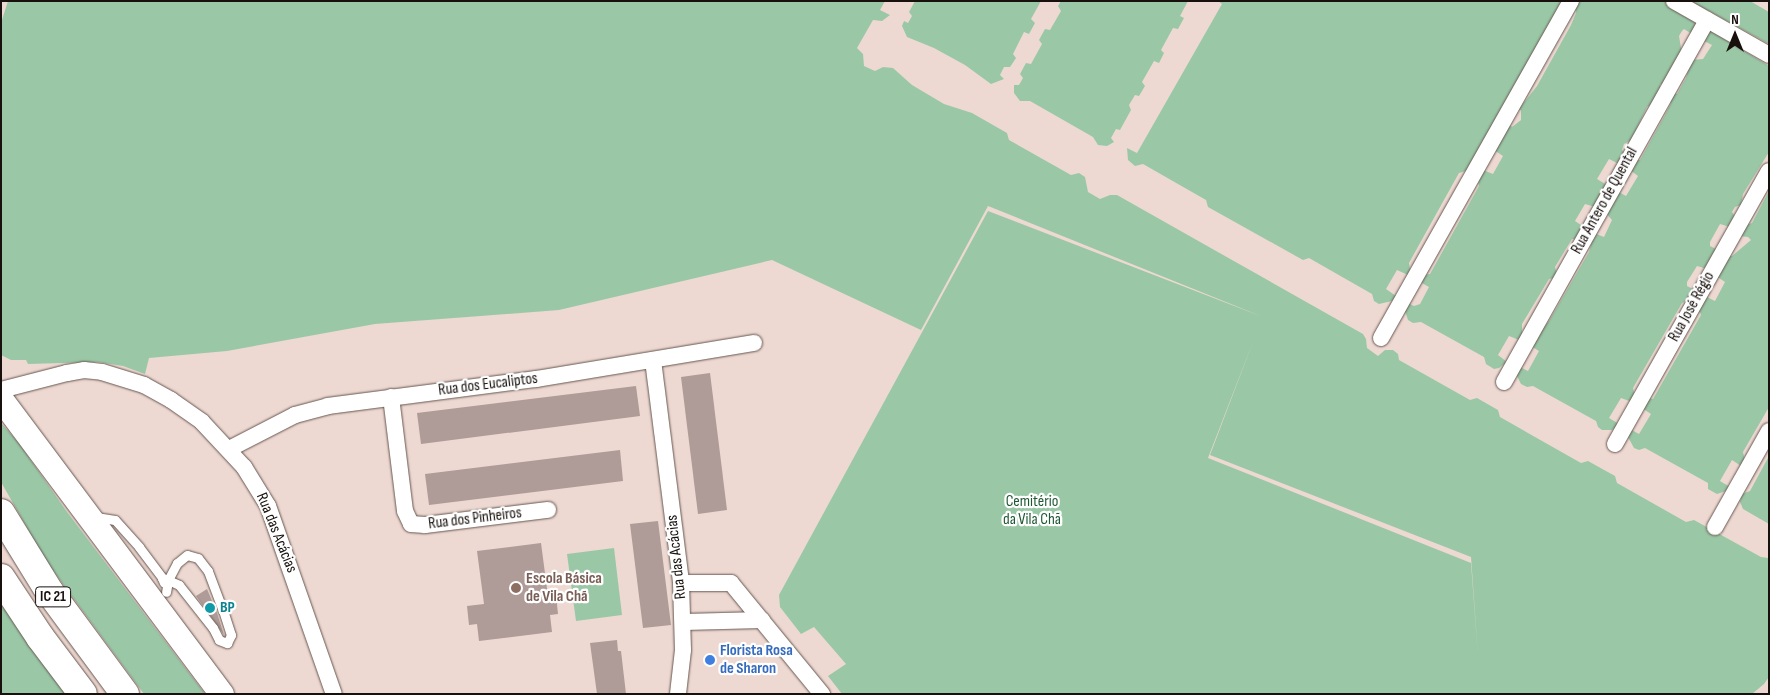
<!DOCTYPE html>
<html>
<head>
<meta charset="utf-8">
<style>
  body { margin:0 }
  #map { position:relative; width:1770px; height:695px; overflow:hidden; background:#edd9d1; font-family:"Sofia Sans Condensed",sans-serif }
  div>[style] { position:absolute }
  .green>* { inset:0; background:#9ac8a6 }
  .building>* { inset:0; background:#af9b97 }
  .roads { filter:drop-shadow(0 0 1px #675650) drop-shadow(0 0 1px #675650) }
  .service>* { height:9px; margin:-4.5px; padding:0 4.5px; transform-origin:4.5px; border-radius:4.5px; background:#fff }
  .minor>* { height:16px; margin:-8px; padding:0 8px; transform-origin:8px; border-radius:8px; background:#fff }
  .secondary>* { height:24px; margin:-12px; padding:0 12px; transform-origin:12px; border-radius:12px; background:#fff }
  .trunk>* { height:28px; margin:-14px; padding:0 14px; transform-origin:14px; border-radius:14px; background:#fff }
  .dots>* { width:14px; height:14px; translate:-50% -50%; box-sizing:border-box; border:2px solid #fff; border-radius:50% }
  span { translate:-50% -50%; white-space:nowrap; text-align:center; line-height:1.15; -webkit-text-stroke:4.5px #fff; paint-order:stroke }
  .shield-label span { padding:1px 4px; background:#fff; border:1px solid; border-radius:4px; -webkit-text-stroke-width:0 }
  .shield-label { font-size:15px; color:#17100d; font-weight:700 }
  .street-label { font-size:16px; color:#17100d }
  .park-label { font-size:16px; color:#1f5934 }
  .education-label { font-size:16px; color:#785e54; font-weight:700 }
  .left { translate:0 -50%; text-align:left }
  .culture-label { font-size:16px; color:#0d838f; font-weight:700 }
  .shop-label { font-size:16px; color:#366cbe; font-weight:700 }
  .frame { position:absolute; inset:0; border:2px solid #17100d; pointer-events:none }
  .north { position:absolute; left:1710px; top:10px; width:50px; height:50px; -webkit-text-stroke:4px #fff; paint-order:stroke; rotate:0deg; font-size:14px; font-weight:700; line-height:20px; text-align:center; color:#17100d }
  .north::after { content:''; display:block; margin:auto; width:18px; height:22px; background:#17100d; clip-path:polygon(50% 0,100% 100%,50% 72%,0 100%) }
</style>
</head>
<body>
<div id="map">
  <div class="green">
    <div style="clip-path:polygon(evenodd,8px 1px,885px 1px,880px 10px,890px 15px,882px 21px,873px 20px,857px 48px,863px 54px,864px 66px,875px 71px,883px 67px,893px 68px,912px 85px,944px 104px,972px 113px,1007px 133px,1009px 140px,1071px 175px,1079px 173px,1085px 177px,1088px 192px,1100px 199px,1110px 195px,1117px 195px,1363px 334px,1366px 339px,1367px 348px,1378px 356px,1385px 350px,1393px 350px,1398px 354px,1399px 360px,1470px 400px,1477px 398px,1498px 410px,1500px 417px,1581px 463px,1588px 461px,1615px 476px,1617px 483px,1686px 522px,1694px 520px,1761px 557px,1768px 558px,1769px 677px,1764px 684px,1752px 694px,842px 694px,828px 676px,846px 664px,814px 627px,801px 634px,780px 607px,779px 595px,988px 211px,1263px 317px,988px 206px,921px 330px,772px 260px,559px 310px,375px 324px,227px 351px,149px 358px,145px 374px,123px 366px,98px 362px,28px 364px,26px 360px,11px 360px,1px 355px,1px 23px,8px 1px,1254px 339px,1210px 455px,1471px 557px,1478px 656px,1471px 563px,1208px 458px,1254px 339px)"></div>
    <div style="clip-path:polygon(915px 1px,920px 2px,1041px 1px,1031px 19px,1035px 23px,1029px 34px,1024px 32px,1013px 54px,1016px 58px,1010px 67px,1004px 67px,1000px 75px,1004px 79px,991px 84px,965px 65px,934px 48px,907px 37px,902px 26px,904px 21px,908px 23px,912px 16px,909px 12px)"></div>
    <div style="clip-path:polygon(1061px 1px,1188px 1px,1180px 16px,1184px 18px,1178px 29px,1173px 28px,1161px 50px,1164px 53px,1159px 63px,1154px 61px,1142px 82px,1145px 86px,1139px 96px,1135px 95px,1129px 105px,1131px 110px,1120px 130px,1116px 129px,1111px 138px,1114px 142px,1107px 146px,1098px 145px,1093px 137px,1030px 101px,1020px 101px,1014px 93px,1014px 85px,1019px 85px,1023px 78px,1020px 74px,1026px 63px,1031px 64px,1042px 44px,1039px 40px,1045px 29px,1050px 30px,1061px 11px,1058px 6px)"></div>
    <div style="clip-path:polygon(1218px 1px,1562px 1px,1466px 171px,1459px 173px,1409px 263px,1410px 269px,1408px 275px,1397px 270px,1386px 289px,1396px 296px,1392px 301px,1379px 304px,1374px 301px,1372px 294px,1309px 258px,1303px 260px,1208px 207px,1206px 200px,1143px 164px,1135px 166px,1128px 160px,1127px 148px,1137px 153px,1222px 4px)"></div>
    <div style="clip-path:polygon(1578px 1px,1667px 1px,1694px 20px,1695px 25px,1692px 34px,1684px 29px,1682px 31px,1679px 36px,1682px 54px,1666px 81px,1660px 85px,1661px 90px,1652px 104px,1647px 107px,1631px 140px,1624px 144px,1622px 150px,1624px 153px,1619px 164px,1609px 159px,1597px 179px,1607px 185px,1595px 207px,1585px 204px,1575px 221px,1584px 227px,1578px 239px,1572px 239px,1555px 267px,1557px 274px,1555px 278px,1549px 279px,1522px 324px,1522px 335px,1519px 340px,1509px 336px,1498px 355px,1507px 362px,1499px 368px,1494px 369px,1486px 364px,1484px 357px,1421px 322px,1413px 323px,1408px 320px,1405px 311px,1408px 303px,1414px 306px,1420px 304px,1429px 287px,1420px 282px,1424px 275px,1430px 274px,1479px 186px,1478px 181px,1483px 170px,1493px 174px,1503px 156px,1494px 150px,1508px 124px,1512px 127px,1521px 120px,1521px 110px,1518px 110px,1537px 86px,1571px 25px,1576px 13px,1575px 7px)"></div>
    <div style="clip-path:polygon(1684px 1px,1750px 1px,1769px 12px,1769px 44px,1709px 11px)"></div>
    <div style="clip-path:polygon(1709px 30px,1769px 66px,1769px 152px,1743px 194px,1741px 205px,1735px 207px,1732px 212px,1736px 218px,1730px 227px,1720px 224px,1710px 242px,1710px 246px,1718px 250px,1707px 269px,1697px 266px,1687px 282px,1687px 286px,1695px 290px,1690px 299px,1682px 303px,1633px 388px,1635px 397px,1632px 402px,1621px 398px,1609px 418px,1619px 424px,1612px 430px,1602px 430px,1598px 427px,1596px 421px,1533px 386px,1527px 387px,1521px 384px,1516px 374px,1518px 366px,1528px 371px,1539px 351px,1529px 345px,1549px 321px,1589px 252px,1594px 233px,1604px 237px,1612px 220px,1605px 212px,1617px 191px,1626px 196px,1638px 176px,1630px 170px,1636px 160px,1640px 160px,1665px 115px,1671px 103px,1668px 100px,1674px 93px,1677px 94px,1686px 78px,1691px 60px,1703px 59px,1712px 45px,1704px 41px)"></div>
    <div style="clip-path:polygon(1769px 191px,1769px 407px,1743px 452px,1745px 461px,1741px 466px,1732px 460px,1720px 481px,1730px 487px,1726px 491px,1717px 494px,1708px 489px,1708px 483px,1645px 448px,1639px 450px,1634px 448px,1628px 437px,1630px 429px,1639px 434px,1651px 414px,1642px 408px,1648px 398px,1653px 399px,1701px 315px,1700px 312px,1697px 314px,1705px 296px,1715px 301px,1725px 282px,1716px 276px,1729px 256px,1732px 256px,1751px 240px,1748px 237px,1739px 236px,1743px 226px,1752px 223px)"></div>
    <div style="clip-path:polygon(1px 423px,18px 442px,67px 512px,205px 694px,144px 694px,46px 561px,1px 482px)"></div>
    <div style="clip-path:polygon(1769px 456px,1769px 524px,1743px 509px,1740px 502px,1742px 494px,1750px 491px)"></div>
    <div style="clip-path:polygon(614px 548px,622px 615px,576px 621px,567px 554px)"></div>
    <div style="clip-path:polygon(1px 598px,66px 694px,1px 694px)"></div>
  </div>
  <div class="building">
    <div style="clip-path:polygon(710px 373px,727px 510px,698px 514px,681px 377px)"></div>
    <div style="clip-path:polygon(636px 386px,640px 416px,421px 444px,417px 413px)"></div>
    <div style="clip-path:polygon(620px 450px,623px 481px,429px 505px,425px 474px)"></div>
    <div style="clip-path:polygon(658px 521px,671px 625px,643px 628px,630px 524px)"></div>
    <div style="clip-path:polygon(541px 543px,548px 596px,556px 595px,558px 614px,550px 615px,552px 632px,479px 641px,477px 624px,469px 625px,467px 606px,484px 604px,477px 551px)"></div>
    <div style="clip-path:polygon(207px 589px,217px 613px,224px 635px,196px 596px)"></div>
    <div style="clip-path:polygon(617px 640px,618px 651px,621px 651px,626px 694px,597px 694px,590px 643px)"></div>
  </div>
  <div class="roads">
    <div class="service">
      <div style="left:96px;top:517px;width:19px;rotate:9deg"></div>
      <div style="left:115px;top:520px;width:36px;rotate:48deg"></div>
      <div style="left:139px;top:547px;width:39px;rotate:53deg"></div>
      <div style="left:162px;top:578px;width:5px;rotate:68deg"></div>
      <div style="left:162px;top:578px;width:6px;rotate:18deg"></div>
      <div style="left:168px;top:580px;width:12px;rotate:24deg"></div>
      <div style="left:179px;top:585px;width:55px;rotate:51.7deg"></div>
      <div style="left:213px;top:628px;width:13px;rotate:63deg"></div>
      <div style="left:219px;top:640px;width:9px;rotate:21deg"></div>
      <div style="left:227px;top:643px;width:9px;rotate:-63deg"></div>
      <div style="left:231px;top:635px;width:25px;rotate:-108deg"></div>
      <div style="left:223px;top:611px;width:43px;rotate:-110.6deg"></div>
      <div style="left:208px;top:571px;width:16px;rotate:-128deg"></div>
      <div style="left:198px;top:558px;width:11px;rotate:-165deg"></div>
      <div style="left:187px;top:555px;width:13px;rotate:141deg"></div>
      <div style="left:177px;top:563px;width:19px;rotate:118deg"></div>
      <div style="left:168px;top:580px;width:12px;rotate:99deg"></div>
    </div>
    <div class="minor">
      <div style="left:1674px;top:1px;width:109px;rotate:29.6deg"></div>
      <div style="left:1381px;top:338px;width:387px;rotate:-60.6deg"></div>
      <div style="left:653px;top:360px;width:225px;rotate:82.8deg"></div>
      <div style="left:681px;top:583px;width:67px;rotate:88.3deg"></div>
      <div style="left:683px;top:650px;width:44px;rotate:96.5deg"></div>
      <div style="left:1504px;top:382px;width:415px;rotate:-60.7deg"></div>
      <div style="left:1px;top:390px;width:68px;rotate:-14.4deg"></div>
      <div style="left:67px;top:373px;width:17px;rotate:-10deg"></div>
      <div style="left:84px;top:370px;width:18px;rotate:6deg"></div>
      <div style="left:102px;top:372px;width:44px;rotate:17.2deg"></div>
      <div style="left:144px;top:385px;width:31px;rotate:29deg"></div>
      <div style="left:171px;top:400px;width:38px;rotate:35deg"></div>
      <div style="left:202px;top:422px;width:62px;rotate:47deg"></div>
      <div style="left:244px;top:467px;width:46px;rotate:58.4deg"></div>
      <div style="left:268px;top:506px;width:199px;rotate:70.7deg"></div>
      <div style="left:391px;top:397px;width:115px;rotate:83deg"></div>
      <div style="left:405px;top:511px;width:14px;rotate:65deg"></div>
      <div style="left:411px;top:524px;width:14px;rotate:4deg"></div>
      <div style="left:425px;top:525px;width:124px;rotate:-7deg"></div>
      <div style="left:1615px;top:444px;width:313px;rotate:-60.6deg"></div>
      <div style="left:229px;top:449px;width:74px;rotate:-27.3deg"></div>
      <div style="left:295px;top:415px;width:34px;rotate:-15deg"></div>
      <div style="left:328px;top:406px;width:210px;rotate:-7.4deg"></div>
      <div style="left:536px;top:379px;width:221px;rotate:-9.4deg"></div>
      <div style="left:1715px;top:527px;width:110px;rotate:-60.6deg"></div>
      <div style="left:681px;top:583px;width:50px"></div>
      <div style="left:731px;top:583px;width:144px;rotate:50.7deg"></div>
      <div style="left:684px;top:622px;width:78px;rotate:-1.5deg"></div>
    </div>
    <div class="secondary">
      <div style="left:1px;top:399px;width:369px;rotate:53.2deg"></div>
    </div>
    <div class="trunk">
      <div style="left:1px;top:513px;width:92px;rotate:58.4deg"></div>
      <div style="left:49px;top:591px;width:128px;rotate:53.6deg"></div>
      <div style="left:1px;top:578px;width:71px;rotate:56.5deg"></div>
      <div style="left:40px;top:637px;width:71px;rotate:53deg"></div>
    </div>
  </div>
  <div class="dots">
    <div style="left:516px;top:588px;background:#8d6e63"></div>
    <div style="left:210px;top:608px;background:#0f9aa8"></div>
    <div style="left:710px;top:660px;background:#3f7fe0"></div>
  </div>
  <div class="shield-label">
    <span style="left:53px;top:597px">IC 21</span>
  </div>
  <div class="street-label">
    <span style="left:1605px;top:201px;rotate:-61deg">Rua Antero de Quental</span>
    <span style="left:1692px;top:307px;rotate:-61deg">Rua José Régio</span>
    <span style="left:488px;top:385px;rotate:-7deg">Rua dos Eucaliptos</span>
    <span style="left:475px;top:519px;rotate:-7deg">Rua dos Pinheiros</span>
    <span style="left:276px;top:533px;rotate:68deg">Rua das Acácias</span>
    <span style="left:677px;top:557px;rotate:-96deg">Rua das Acácias</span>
  </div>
  <div class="park-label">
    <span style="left:1032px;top:511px">Cemitério<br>da Vila Chã</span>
  </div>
  <div class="education-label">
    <span class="left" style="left:526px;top:588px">Escola Básica<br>de Vila Chã</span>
  </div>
  <div class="culture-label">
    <span class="left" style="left:220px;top:608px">BP</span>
  </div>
  <div class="shop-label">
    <span class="left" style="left:720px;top:660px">Florista Rosa<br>de Sharon</span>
  </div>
  <div class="frame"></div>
  <div class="north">N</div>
</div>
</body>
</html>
